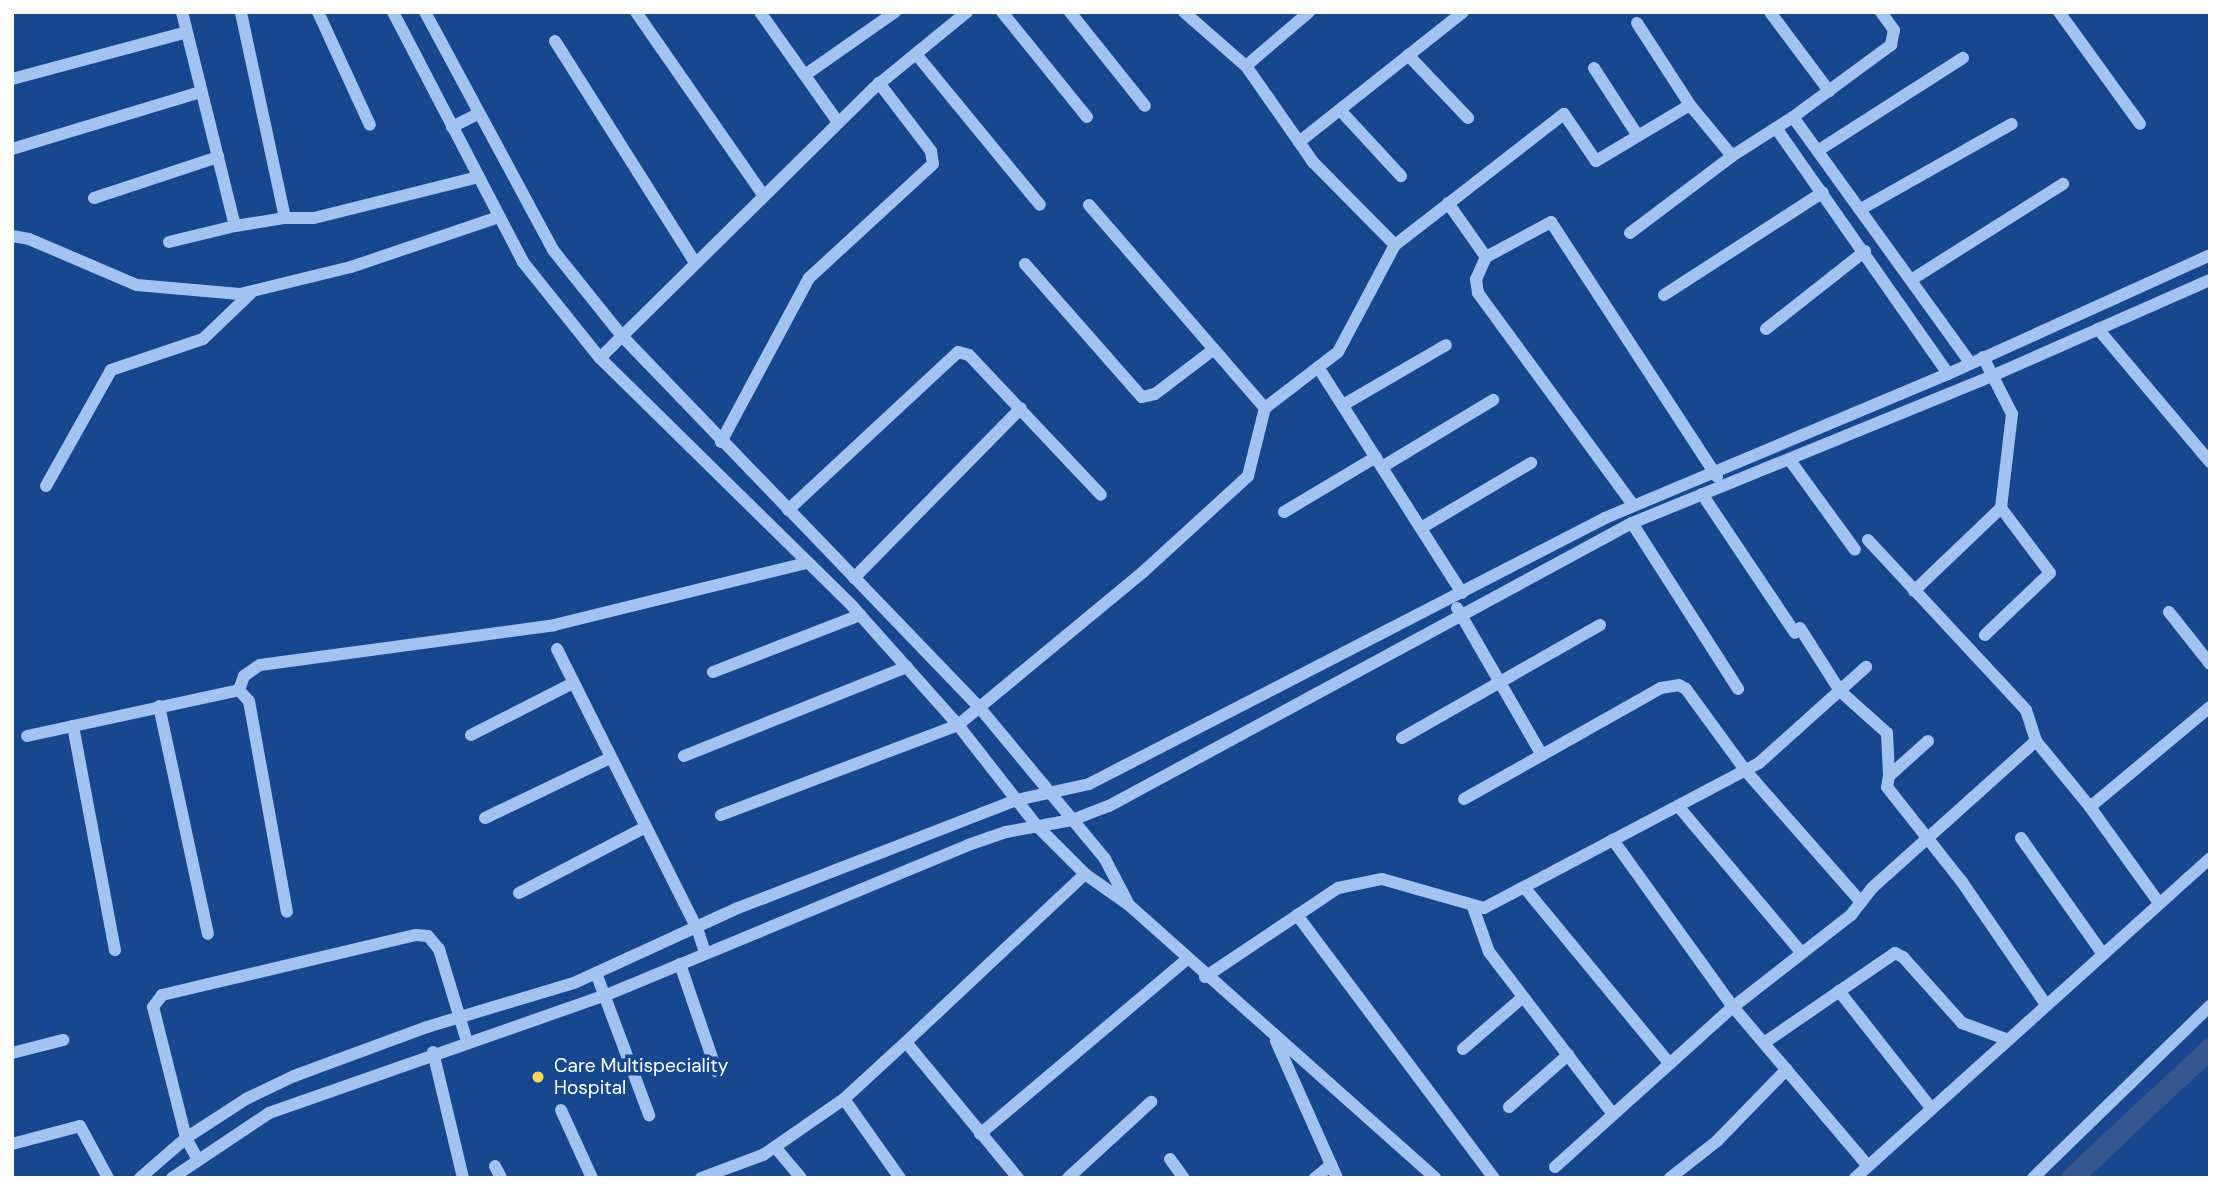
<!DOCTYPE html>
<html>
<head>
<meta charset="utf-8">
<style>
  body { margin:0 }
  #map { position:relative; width:2222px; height:1190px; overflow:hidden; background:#16478f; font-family:"DM Sans",sans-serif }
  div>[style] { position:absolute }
  .canal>* { height:21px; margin:-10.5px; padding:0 10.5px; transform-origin:10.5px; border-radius:10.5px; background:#34588d }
  .minor>* { height:12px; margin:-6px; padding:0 6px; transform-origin:6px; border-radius:6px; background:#a2c3f0 }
  .dots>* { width:19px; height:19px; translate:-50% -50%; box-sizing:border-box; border:4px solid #16478f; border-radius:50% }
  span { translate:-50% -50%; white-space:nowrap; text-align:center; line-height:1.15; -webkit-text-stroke:7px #16478f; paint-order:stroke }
  .poi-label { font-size:19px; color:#fff }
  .left { translate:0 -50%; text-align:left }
  .frame { position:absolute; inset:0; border:14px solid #fff; pointer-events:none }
</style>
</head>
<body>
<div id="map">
  <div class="canal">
    <div style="left:2071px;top:1178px;width:190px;rotate:-43.1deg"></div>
  </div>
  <div class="minor">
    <div style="left:182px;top:12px;width:220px;rotate:76.1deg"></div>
    <div style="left:235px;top:226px;width:51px;rotate:-9.1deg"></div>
    <div style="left:285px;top:218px;width:211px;rotate:-102.1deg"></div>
    <div style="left:318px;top:12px;width:124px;rotate:65.3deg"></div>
    <div style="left:393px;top:12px;width:282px;rotate:62.5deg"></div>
    <div style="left:523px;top:262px;width:123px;rotate:51.3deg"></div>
    <div style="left:600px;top:358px;width:355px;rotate:44.5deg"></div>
    <div style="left:853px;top:607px;width:158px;rotate:48.3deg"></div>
    <div style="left:958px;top:725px;width:128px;rotate:52deg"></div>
    <div style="left:1037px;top:826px;width:68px;rotate:45deg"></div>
    <div style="left:1085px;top:874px;width:54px;rotate:35.2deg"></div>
    <div style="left:1129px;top:905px;width:410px;rotate:41.7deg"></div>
    <div style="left:425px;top:12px;width:270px;rotate:61.7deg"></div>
    <div style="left:553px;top:250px;width:110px;rotate:51.3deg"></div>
    <div style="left:622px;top:336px;width:515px;rotate:46.1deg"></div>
    <div style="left:979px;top:707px;width:197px;rotate:50.3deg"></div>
    <div style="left:1105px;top:859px;width:47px;rotate:62.4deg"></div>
    <div style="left:636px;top:12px;width:223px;rotate:55.2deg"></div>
    <div style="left:760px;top:12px;width:135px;rotate:54.7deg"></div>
    <div style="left:1002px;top:12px;width:135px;rotate:51deg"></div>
    <div style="left:1070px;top:12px;width:120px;rotate:51.4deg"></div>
    <div style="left:1184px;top:12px;width:82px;rotate:41.1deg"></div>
    <div style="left:1770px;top:12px;width:99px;rotate:53.2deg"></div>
    <div style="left:2059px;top:12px;width:138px;rotate:54.1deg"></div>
    <div style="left:1637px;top:23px;width:98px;rotate:57.1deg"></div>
    <div style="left:555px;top:41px;width:260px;rotate:57.7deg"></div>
    <div style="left:916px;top:54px;width:195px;rotate:50.6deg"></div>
    <div style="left:1408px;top:55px;width:87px;rotate:46.4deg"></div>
    <div style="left:1594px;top:68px;width:81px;rotate:57.1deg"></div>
    <div style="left:805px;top:75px;width:110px;rotate:-35deg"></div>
    <div style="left:12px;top:79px;width:181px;rotate:-15deg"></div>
    <div style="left:1340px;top:110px;width:90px;rotate:47.3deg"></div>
    <div style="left:1793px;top:117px;width:302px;rotate:54.2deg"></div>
    <div style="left:452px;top:127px;width:29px;rotate:-27deg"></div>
    <div style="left:1776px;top:128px;width:300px;rotate:55deg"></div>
    <div style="left:1299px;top:142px;width:209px;rotate:-38.4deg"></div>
    <div style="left:12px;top:149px;width:197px;rotate:-16.8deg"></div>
    <div style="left:1819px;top:150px;width:171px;rotate:-32.6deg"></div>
    <div style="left:94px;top:198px;width:131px;rotate:-18.3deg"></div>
    <div style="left:1448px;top:203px;width:66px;rotate:54.9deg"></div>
    <div style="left:1486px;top:257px;width:74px;rotate:-28.3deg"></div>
    <div style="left:1551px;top:222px;width:304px;rotate:56.9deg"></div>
    <div style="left:1089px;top:205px;width:269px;rotate:49.1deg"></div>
    <div style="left:1861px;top:209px;width:173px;rotate:-29.4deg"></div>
    <div style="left:285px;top:218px;width:29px"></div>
    <div style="left:314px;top:218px;width:169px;rotate:-14deg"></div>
    <div style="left:1630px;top:233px;width:128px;rotate:-37deg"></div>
    <div style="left:12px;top:236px;width:17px;rotate:10deg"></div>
    <div style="left:29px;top:239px;width:117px;rotate:23.1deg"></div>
    <div style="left:137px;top:285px;width:103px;rotate:5deg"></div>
    <div style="left:240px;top:294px;width:114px;rotate:-13.7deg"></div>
    <div style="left:351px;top:267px;width:156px;rotate:-18.7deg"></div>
    <div style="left:169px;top:242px;width:68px;rotate:-13.6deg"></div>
    <div style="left:1395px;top:245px;width:214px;rotate:-37.8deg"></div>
    <div style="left:1564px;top:114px;width:57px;rotate:55.8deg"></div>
    <div style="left:1596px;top:161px;width:109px;rotate:-30.8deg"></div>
    <div style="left:1690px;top:105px;width:66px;rotate:50.5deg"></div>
    <div style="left:1732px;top:156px;width:72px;rotate:-32.6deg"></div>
    <div style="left:1793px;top:117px;width:122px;rotate:-36.3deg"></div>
    <div style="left:1891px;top:45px;width:15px;rotate:-79deg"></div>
    <div style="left:1894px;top:30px;width:22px;rotate:-126deg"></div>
    <div style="left:1486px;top:257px;width:24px;rotate:114deg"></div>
    <div style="left:1476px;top:279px;width:14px;rotate:82deg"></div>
    <div style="left:1478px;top:293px;width:263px;rotate:53.8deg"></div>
    <div style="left:1025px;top:264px;width:177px;rotate:48.7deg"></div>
    <div style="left:1142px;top:397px;width:13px;rotate:-13deg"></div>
    <div style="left:1155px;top:394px;width:74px;rotate:-37.3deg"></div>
    <div style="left:1911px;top:280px;width:180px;rotate:-32.3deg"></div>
    <div style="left:1664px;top:295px;width:189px;rotate:-32.9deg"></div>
    <div style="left:1766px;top:329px;width:126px;rotate:-38.2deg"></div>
    <div style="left:2098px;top:329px;width:174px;rotate:49.9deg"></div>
    <div style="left:1983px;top:357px;width:64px;rotate:63deg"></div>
    <div style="left:2012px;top:414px;width:95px;rotate:96.7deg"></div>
    <div style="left:2001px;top:508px;width:81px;rotate:53deg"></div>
    <div style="left:2050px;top:573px;width:90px;rotate:136.4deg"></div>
    <div style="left:600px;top:358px;width:385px;rotate:-44.6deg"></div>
    <div style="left:874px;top:88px;width:120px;rotate:-39.3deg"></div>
    <div style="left:1318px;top:367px;width:268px;rotate:57.5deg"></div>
    <div style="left:1343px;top:405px;width:119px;rotate:-30.2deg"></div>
    <div style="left:721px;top:442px;width:186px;rotate:-61.8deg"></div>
    <div style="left:809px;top:278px;width:168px;rotate:-42.6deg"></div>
    <div style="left:933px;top:164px;width:13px;rotate:-99deg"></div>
    <div style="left:931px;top:151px;width:86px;rotate:-127.4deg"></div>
    <div style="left:1789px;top:459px;width:112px;rotate:54deg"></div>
    <div style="left:1382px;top:467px;width:130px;rotate:-31.1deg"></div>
    <div style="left:46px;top:486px;width:133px;rotate:-60.7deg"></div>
    <div style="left:111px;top:370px;width:97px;rotate:-18.6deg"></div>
    <div style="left:203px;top:339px;width:66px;rotate:-43.8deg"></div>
    <div style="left:1702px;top:494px;width:167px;rotate:56.2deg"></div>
    <div style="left:788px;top:510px;width:232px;rotate:-42.9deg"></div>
    <div style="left:958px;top:352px;width:11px;rotate:15deg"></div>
    <div style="left:969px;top:355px;width:192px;rotate:46.7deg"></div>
    <div style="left:1284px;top:512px;width:107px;rotate:-30.9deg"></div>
    <div style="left:1632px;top:523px;width:197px;rotate:57.4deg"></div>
    <div style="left:1421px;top:528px;width:128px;rotate:-30.6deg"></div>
    <div style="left:1868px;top:540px;width:232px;rotate:47.1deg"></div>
    <div style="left:2026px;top:710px;width:33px;rotate:72deg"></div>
    <div style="left:854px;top:578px;width:238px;rotate:-45.5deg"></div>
    <div style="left:1914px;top:591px;width:120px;rotate:-43.7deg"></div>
    <div style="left:1457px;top:608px;width:170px;rotate:60deg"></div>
    <div style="left:2169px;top:612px;width:66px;rotate:51.7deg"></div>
    <div style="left:1800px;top:628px;width:75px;rotate:57.6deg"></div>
    <div style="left:1840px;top:691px;width:63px;rotate:41.8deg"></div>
    <div style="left:1887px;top:733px;width:43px;rotate:87.3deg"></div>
    <div style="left:557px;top:649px;width:312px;rotate:63.4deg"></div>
    <div style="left:697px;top:928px;width:26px;rotate:72deg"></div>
    <div style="left:713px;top:672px;width:158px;rotate:-21.2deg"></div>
    <div style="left:239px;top:690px;width:15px;rotate:-70deg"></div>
    <div style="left:244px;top:676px;width:19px;rotate:-35deg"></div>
    <div style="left:260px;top:665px;width:297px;rotate:-7.7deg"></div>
    <div style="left:554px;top:625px;width:260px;rotate:-13.8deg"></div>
    <div style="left:159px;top:706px;width:233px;rotate:77.9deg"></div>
    <div style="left:73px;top:726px;width:228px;rotate:79.4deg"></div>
    <div style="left:471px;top:735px;width:114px;rotate:-27deg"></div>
    <div style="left:27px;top:736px;width:217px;rotate:-12.2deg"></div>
    <div style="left:239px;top:690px;width:15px;rotate:48deg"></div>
    <div style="left:249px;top:701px;width:214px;rotate:79.8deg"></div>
    <div style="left:1402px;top:738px;width:228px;rotate:-29.7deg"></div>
    <div style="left:1928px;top:741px;width:52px;rotate:138.1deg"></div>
    <div style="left:1889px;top:776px;width:11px;rotate:100deg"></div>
    <div style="left:1887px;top:787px;width:121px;rotate:51.7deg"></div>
    <div style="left:1962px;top:882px;width:147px;rotate:55.6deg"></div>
    <div style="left:684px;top:756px;width:240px;rotate:-21.8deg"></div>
    <div style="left:1464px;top:799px;width:226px;rotate:-29.4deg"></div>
    <div style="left:1661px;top:688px;width:18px;rotate:-9deg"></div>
    <div style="left:1679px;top:685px;width:8px;rotate:30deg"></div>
    <div style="left:1686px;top:689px;width:100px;rotate:53.9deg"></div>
    <div style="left:1745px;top:770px;width:176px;rotate:48.7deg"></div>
    <div style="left:1678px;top:806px;width:191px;rotate:49.9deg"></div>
    <div style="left:2090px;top:807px;width:118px;rotate:54.3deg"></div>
    <div style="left:721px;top:815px;width:254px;rotate:-20.8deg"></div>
    <div style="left:958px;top:725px;width:240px;rotate:-39.6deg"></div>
    <div style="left:1143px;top:572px;width:142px;rotate:-42.4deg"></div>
    <div style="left:1248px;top:476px;width:70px;rotate:-76deg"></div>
    <div style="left:1265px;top:408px;width:92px;rotate:-37.5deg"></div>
    <div style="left:1338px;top:352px;width:121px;rotate:-62deg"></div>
    <div style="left:1395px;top:245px;width:117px;rotate:-134.7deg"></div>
    <div style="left:1313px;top:162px;width:117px;rotate:-124.9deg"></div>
    <div style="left:1246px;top:66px;width:83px;rotate:-40.6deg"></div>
    <div style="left:485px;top:818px;width:139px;rotate:-25.6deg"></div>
    <div style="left:2021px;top:838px;width:141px;rotate:54.8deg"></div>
    <div style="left:1524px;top:887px;width:229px;rotate:50.5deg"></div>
    <div style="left:519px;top:893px;width:141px;rotate:-27.5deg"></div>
    <div style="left:1473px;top:907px;width:48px;rotate:70.4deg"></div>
    <div style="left:1489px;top:952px;width:204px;rotate:52.6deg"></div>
    <div style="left:1297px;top:915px;width:329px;rotate:53.2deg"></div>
    <div style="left:680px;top:964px;width:114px;rotate:71.1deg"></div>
    <div style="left:596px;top:973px;width:152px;rotate:69.5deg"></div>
    <div style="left:1205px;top:977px;width:160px;rotate:-33.8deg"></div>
    <div style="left:1338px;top:888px;width:45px;rotate:-11.6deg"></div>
    <div style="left:1382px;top:879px;width:106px;rotate:15.9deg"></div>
    <div style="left:1484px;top:908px;width:311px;rotate:-27.8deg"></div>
    <div style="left:1759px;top:763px;width:144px;rotate:-41.9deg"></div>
    <div style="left:1839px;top:991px;width:149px;rotate:51.8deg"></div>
    <div style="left:1276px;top:1041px;width:150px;rotate:66deg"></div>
    <div style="left:1764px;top:1043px;width:159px;rotate:-34.5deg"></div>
    <div style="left:1895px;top:953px;width:9px;rotate:27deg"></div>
    <div style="left:1903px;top:957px;width:89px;rotate:48.2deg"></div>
    <div style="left:1962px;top:1023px;width:47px;rotate:20deg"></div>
    <div style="left:1463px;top:1049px;width:79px;rotate:-40.9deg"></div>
    <div style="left:433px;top:1052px;width:130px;rotate:76.6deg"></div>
    <div style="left:12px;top:1053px;width:53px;rotate:-14.3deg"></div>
    <div style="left:844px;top:1099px;width:97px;rotate:54.7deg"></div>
    <div style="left:1509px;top:1107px;width:79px;rotate:-41.4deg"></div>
    <div style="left:561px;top:1110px;width:75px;rotate:65.5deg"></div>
    <div style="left:980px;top:1134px;width:270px;rotate:-40.2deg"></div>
    <div style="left:12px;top:1144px;width:70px;rotate:-14.8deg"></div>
    <div style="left:80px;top:1126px;width:59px;rotate:61.7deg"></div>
    <div style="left:775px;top:1147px;width:40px;rotate:50deg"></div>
    <div style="left:197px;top:1158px;width:23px;rotate:-119deg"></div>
    <div style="left:186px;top:1138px;width:135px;rotate:-104.1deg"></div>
    <div style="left:153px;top:1007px;width:15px;rotate:-53deg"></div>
    <div style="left:162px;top:995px;width:261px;rotate:-13.3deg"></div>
    <div style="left:416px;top:935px;width:12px;rotate:5deg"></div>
    <div style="left:428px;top:936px;width:17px;rotate:50deg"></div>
    <div style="left:439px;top:949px;width:97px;rotate:73.2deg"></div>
    <div style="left:1170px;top:1159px;width:24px;rotate:54deg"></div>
    <div style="left:495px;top:1166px;width:13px;rotate:63deg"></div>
    <div style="left:1868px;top:1166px;width:209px;rotate:-130.3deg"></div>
    <div style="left:1733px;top:1007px;width:150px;rotate:-37.9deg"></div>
    <div style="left:1851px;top:915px;width:34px;rotate:-52deg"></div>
    <div style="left:1872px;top:888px;width:220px;rotate:-41.9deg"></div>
    <div style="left:2036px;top:741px;width:85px;rotate:50.7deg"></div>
    <div style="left:2090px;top:807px;width:156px;rotate:-39.8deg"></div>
    <div style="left:1555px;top:1167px;width:239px;rotate:-42deg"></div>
    <div style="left:1733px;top:1007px;width:206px;rotate:-125.7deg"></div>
    <div style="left:140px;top:1178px;width:61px;rotate:-41deg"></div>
    <div style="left:186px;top:1138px;width:72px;rotate:-33deg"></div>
    <div style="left:246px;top:1099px;width:53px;rotate:-25.6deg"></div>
    <div style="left:294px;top:1076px;width:142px;rotate:-20.2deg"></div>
    <div style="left:427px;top:1027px;width:153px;rotate:-16.7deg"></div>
    <div style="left:574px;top:983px;width:180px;rotate:-24.6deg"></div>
    <div style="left:738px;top:908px;width:299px;rotate:-21.2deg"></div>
    <div style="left:1017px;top:800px;width:74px;rotate:-12.5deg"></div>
    <div style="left:1089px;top:784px;width:581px;rotate:-27.27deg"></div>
    <div style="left:1605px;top:518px;width:372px;rotate:-22.8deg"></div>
    <div style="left:1948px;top:374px;width:288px;rotate:-24.4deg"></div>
    <div style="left:172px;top:1178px;width:117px;rotate:-33.8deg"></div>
    <div style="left:269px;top:1113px;width:355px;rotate:-19.3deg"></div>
    <div style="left:604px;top:996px;width:394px;rotate:-22.5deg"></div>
    <div style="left:968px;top:845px;width:40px;rotate:-18.9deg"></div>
    <div style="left:1006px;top:832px;width:67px;rotate:-10.3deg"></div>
    <div style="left:1072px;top:820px;width:40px;rotate:-21deg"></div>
    <div style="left:1109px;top:806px;width:595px;rotate:-28.42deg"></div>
    <div style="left:1632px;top:523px;width:389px;rotate:-22.2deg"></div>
    <div style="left:1992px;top:376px;width:238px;rotate:-23.8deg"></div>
    <div style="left:701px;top:1178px;width:66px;rotate:-20.4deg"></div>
    <div style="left:763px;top:1155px;width:98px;rotate:-34.7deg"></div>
    <div style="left:844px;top:1099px;width:84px;rotate:-42.6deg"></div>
    <div style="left:1018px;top:1178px;width:176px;rotate:-129.5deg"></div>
    <div style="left:906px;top:1042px;width:245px;rotate:-43.2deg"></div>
    <div style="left:1068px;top:1178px;width:113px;rotate:-42.5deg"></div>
    <div style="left:1315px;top:1178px;width:21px;rotate:-39deg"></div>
    <div style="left:1670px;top:1178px;width:60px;rotate:-38.2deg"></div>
    <div style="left:1717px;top:1141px;width:100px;rotate:-45.8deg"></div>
    <div style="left:1855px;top:1178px;width:478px;rotate:-42deg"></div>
    <div style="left:2033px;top:1178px;width:247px;rotate:-44.2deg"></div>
  </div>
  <div class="dots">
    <div style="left:538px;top:1077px;background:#ffd560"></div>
  </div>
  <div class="poi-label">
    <span class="left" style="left:554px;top:1077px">Care Multispeciality<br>Hospital</span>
  </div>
  <div class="frame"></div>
</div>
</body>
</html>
